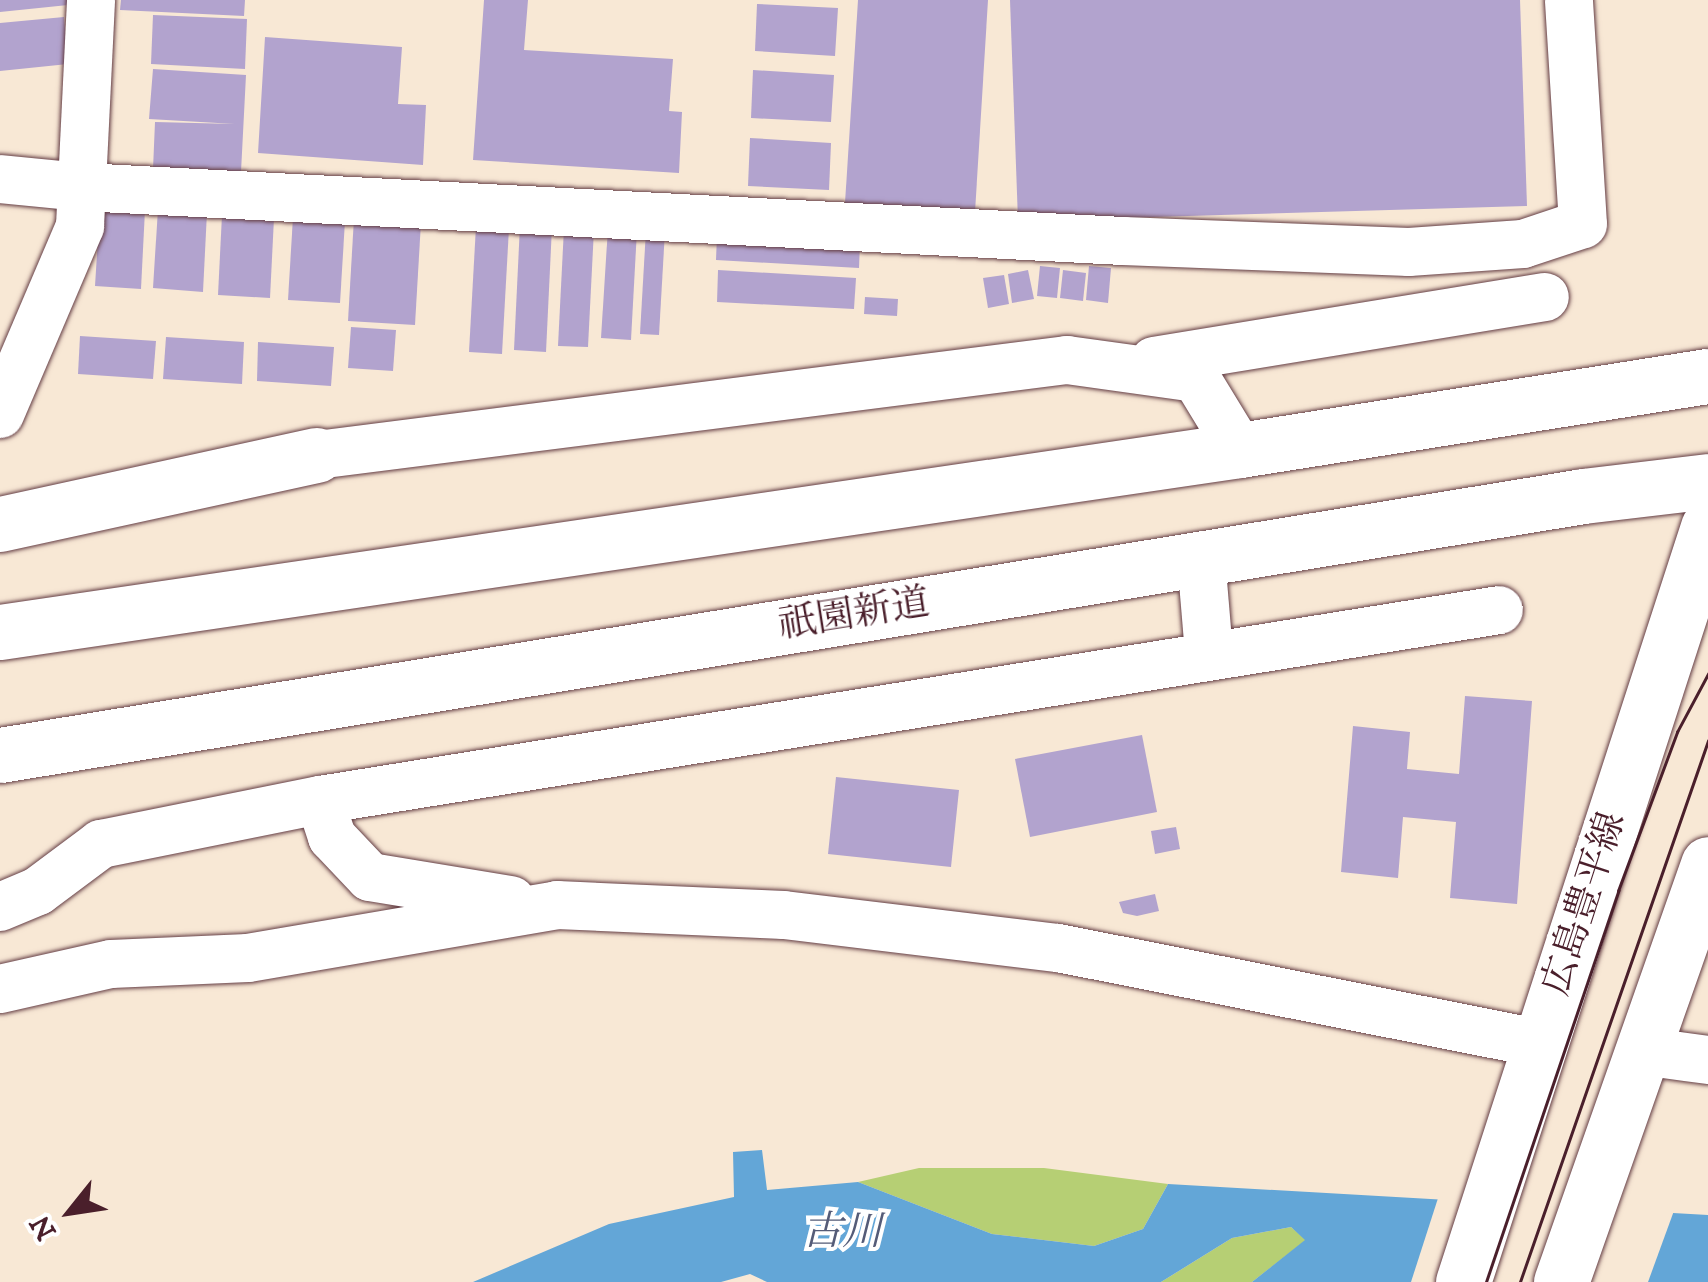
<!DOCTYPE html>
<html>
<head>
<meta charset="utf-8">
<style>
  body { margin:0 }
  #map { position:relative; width:1708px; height:1282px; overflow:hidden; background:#f8e8d5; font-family:"IM FELL DW Pica","Noto Serif JP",serif }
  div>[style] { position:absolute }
  .green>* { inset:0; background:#b6cf74 }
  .water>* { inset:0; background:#63a6d7 }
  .pier>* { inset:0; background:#f8e8d5 }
  .building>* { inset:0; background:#b2a3ce }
  .roads { filter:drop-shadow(0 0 2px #643d44) drop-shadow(0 0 2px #643d44) }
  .street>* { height:48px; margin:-24px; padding:0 24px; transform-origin:24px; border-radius:24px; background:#fff }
  .secondary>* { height:55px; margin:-27.5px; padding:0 27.5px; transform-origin:27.5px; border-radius:27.5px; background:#fff }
  .primary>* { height:55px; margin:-27.5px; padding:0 27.5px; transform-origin:27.5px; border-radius:27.5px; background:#fff }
  .highway>* { height:55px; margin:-27.5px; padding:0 27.5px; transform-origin:27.5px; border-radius:27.5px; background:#fff }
  .tram>* { height:2.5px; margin:-1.25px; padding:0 1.25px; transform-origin:1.25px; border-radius:1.25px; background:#4a1f2b }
  span { translate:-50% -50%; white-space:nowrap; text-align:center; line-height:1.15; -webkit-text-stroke:8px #fff; paint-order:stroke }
  .street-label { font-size:38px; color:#4a1f2b }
  .water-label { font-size:40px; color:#555c78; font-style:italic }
  .north { position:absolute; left:20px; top:1162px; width:100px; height:100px; -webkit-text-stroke:8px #fff; paint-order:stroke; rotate:240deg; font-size:28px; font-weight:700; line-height:40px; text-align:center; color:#4a1f2b }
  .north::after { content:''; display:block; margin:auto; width:35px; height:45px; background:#4a1f2b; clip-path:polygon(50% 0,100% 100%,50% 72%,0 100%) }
</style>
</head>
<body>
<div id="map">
  <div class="green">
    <div style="clip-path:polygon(919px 1168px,1044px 1168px,1168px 1184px,1143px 1229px,1094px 1246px,992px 1234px,858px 1182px)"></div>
    <div style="clip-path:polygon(1291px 1227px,1306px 1240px,1252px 1282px,1161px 1282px,1232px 1238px)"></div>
  </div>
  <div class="water">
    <div style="clip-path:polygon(762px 1150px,767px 1190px,858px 1182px,992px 1234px,1094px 1246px,1143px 1229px,1168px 1184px,1708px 1215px,1708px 1282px,1252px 1282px,1305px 1240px,1291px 1227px,1232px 1238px,1161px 1282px,767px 1282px,750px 1274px,721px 1282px,473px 1282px,609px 1224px,734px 1197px,733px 1152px)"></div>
  </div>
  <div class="pier">
    <div style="clip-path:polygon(1440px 1192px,1675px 1208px,1648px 1282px,1411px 1282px)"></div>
  </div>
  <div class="building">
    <div style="clip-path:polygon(0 0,68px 0,68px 5px,0 12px)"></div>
    <div style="clip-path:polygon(121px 0,245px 0,244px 16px,120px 10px)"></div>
    <div style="clip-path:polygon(484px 0,528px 0,524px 50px,673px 59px,669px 111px,682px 112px,679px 173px,473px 160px)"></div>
    <div style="clip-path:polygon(858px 0,988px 0,975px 212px,845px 203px)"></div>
    <div style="clip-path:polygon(1010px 0,1520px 0,1527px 206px,1018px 221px)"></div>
    <div style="clip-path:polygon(757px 4px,838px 8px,835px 56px,755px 51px)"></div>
    <div style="clip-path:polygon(153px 15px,247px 19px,245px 69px,151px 64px)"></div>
    <div style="clip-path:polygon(64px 17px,68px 64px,0 71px,0 23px)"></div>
    <div style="clip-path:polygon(265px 37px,402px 47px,398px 104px,426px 105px,423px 165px,258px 153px)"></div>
    <div style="clip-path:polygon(153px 69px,246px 75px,241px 172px,153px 169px,155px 122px,235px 124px,149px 119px)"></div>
    <div style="clip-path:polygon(753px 70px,834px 75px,831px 122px,751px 118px)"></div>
    <div style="clip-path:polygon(750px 138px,831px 143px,829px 190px,748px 186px)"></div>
    <div style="clip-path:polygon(100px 207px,145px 210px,141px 289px,95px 286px)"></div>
    <div style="clip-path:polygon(158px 209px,207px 212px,203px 292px,153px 288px)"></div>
    <div style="clip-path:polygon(222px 215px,274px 218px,270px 298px,218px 295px)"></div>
    <div style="clip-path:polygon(293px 217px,345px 221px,340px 303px,288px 300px)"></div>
    <div style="clip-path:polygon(354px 218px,421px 222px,415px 325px,348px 321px)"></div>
    <div style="clip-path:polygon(520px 225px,552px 227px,546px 352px,514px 350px)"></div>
    <div style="clip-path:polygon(476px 226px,509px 228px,502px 354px,469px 352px)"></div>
    <div style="clip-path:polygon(564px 228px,594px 229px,588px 347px,558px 346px)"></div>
    <div style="clip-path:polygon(608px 228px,637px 230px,631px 340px,601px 338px)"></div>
    <div style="clip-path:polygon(646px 230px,665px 231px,659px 335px,640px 334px)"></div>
    <div style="clip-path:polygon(717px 235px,860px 243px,859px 268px,716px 260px)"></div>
    <div style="clip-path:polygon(1040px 266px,1060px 268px,1057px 298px,1037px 296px)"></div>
    <div style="clip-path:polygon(1089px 266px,1111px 268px,1108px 303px,1086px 300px)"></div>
    <div style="clip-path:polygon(718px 270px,856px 278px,854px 309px,717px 302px)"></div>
    <div style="clip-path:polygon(1028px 270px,1034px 299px,1012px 303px,1008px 274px)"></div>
    <div style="clip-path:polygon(1063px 270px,1086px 273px,1083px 301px,1060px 298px)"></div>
    <div style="clip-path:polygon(1004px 275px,1009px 304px,988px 308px,983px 278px)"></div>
    <div style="clip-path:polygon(865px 297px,898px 299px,897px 316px,864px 314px)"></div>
    <div style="clip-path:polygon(351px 327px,396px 330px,393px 371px,348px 368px)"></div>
    <div style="clip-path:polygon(80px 336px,156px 341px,153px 379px,78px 374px)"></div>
    <div style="clip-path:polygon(166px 337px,244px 342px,242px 384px,163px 379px)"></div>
    <div style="clip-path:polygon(258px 342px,334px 347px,331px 386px,257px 381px)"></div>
    <div style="clip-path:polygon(1465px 696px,1532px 701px,1517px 904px,1450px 898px,1456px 822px,1403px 817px,1398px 878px,1341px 872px,1353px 726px,1410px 732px,1407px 769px,1459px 774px)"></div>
    <div style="clip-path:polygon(1142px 735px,1157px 812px,1030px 837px,1015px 759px)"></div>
    <div style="clip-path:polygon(836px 777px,959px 790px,951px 867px,828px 854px)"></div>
    <div style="clip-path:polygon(1176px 827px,1180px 849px,1155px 854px,1151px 831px)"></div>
    <div style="clip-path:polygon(1155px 894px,1159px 911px,1137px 916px,1123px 913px,1119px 902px)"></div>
  </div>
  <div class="roads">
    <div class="street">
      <div style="left:0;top:179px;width:82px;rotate:5.6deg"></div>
      <div style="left:82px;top:187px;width:1042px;rotate:2.97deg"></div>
      <div style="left:1123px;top:241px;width:286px;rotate:2.2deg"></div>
      <div style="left:1409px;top:252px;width:114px;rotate:-4deg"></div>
      <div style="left:1523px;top:244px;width:63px;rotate:-18.4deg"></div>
      <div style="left:1583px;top:224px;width:224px;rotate:-93.6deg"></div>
      <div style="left:1154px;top:361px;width:396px;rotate:-9.3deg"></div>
      <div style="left:0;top:414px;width:204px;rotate:-66.9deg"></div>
      <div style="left:80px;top:226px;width:226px;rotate:-87.2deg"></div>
      <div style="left:317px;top:455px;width:756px;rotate:-7.22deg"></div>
      <div style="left:1067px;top:360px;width:130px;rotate:7.9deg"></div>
      <div style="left:1196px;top:378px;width:84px;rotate:58.6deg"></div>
      <div style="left:1201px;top:558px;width:96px;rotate:85.2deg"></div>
      <div style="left:320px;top:800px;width:39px;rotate:72deg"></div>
      <div style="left:332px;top:837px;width:55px;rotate:46.5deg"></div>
      <div style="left:370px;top:877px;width:143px;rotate:9.3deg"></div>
      <div style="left:0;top:907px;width:41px;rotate:-22.8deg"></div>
      <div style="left:38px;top:891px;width:79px;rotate:-36.7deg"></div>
      <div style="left:101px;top:844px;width:223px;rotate:-11.4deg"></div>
      <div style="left:320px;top:800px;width:1194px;rotate:-9.15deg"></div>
      <div style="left:0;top:989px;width:114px;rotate:-12.7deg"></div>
      <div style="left:111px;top:964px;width:137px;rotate:-2.5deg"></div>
      <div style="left:248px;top:958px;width:314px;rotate:-9.7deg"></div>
      <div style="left:557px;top:905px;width:227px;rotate:2.5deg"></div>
      <div style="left:784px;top:915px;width:276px;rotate:6.9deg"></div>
      <div style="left:1058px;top:948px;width:492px;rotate:11.2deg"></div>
      <div style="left:1642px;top:1051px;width:67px;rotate:7.8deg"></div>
    </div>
    <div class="secondary">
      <div style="left:0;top:524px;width:324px;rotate:-12.3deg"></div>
    </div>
    <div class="primary">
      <div style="left:1463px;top:1282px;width:794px;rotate:-72.02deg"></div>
      <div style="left:1561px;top:1282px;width:443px;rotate:-70.6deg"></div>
    </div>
    <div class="highway">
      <div style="left:0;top:632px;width:1253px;rotate:-8.35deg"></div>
      <div style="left:1240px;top:450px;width:474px;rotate:-9deg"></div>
      <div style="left:0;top:755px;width:1604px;rotate:-9.29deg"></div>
      <div style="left:1583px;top:496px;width:126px;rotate:-6.8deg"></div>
    </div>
  </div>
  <div class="tram">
    <div style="left:1486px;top:1282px;width:413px;rotate:-71.3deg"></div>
    <div style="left:1618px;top:891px;width:170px;rotate:-69.6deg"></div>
    <div style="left:1677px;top:732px;width:66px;rotate:-61.9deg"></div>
    <div style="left:1520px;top:1282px;width:573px;rotate:-70.84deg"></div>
  </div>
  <div class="street-label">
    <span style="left:854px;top:615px;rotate:-9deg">祇園新道</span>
    <span style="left:1585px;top:904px;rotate:-72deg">広島豊平線</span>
  </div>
  <div class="water-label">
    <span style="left:842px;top:1233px">古川</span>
  </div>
  <div class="north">N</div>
</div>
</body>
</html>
